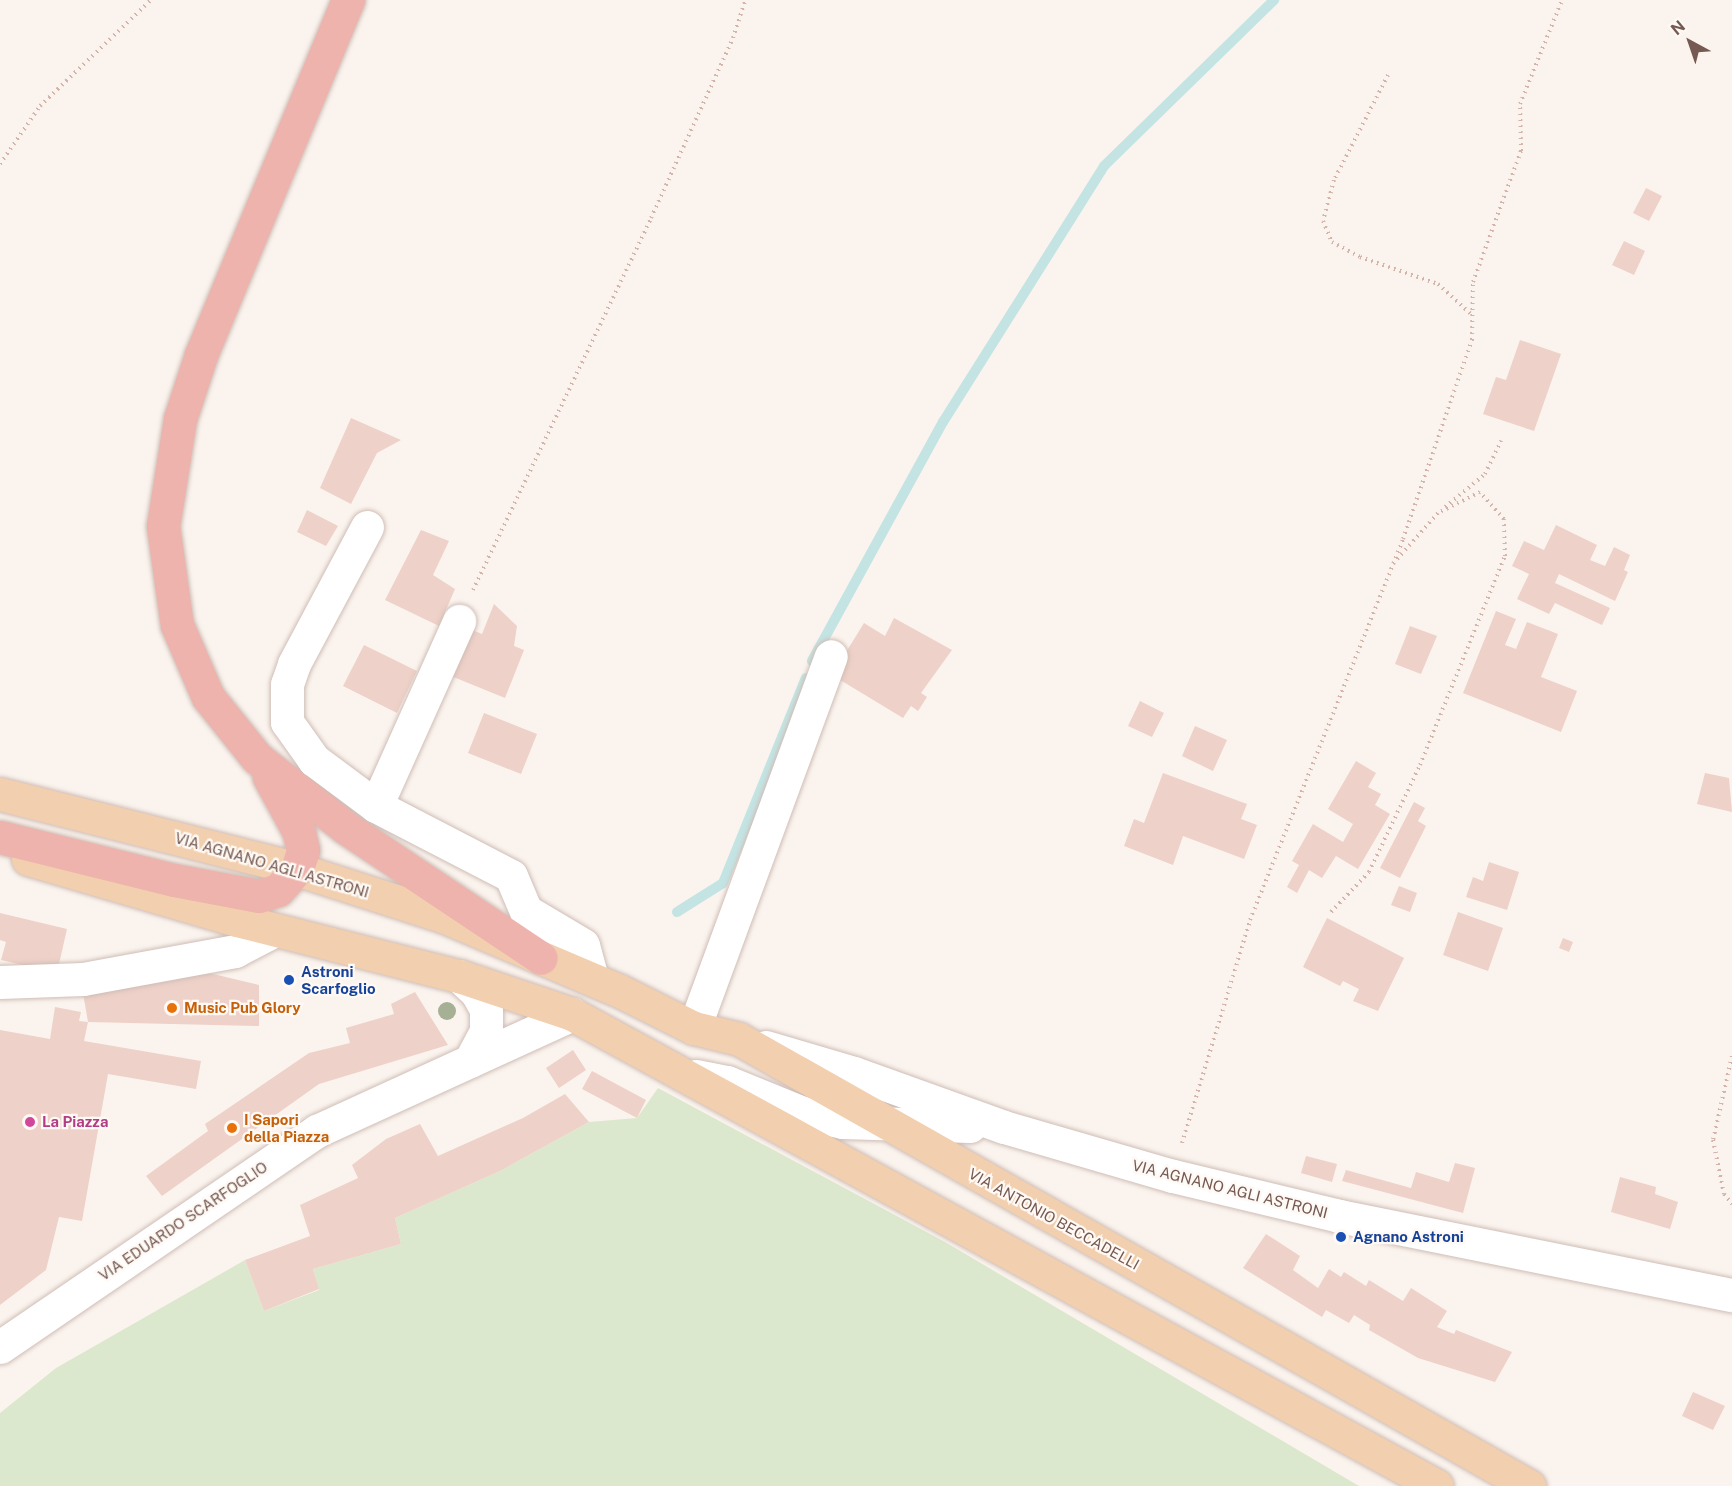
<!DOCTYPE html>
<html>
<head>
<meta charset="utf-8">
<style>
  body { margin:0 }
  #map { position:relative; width:1732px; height:1486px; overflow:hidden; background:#fbf4ee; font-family:"Public Sans",sans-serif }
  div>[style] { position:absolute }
  .green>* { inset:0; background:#dce8cd }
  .stream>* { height:10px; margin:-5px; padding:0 5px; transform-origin:5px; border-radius:5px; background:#c3e4e3 }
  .building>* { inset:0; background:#eed1c8 }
  .path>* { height:4px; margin-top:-2px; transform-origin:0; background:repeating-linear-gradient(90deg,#d3b4aa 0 1.5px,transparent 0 6px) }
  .roads { filter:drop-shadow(0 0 2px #cfbdb6) drop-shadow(0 0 2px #cfbdb6) }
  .minor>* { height:33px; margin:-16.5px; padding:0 16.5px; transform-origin:16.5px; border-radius:16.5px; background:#fff }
  .major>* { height:33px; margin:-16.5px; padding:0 16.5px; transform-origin:16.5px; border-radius:16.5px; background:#f2cfae }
  .highway>* { height:33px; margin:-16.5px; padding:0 16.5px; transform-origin:16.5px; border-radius:16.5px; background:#eeb3ac }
  .trees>* { width:18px; height:18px; margin:-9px; border-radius:50%; background:#a5b094 }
  .dots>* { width:16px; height:16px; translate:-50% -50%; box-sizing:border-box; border:3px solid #fef9f4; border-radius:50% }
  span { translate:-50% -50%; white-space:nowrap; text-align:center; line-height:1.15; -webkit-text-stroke:4.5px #fef9f4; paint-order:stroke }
  .street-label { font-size:15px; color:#755952 }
  .transit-label { font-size:15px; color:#164399; font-weight:700 }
  .left { translate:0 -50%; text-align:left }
  .food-label { font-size:15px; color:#c56008; font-weight:700 }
  .hotel-label { font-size:15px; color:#b23c85; font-weight:700 }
  .north { position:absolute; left:1660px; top:12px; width:60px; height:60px; -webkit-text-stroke:4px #fef9f4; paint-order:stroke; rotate:320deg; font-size:16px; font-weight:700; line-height:24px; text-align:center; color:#755952 }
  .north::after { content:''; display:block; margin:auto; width:21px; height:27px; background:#755952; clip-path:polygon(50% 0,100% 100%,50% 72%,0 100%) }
</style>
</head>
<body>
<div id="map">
  <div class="green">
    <div style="clip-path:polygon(658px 1088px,945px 1242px,1359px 1486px,0 1486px,0 1413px,56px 1368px,245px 1260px,264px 1311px,319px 1290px,313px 1269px,401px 1244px,395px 1218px,500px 1171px,589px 1122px,637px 1118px)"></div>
  </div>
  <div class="stream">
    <div style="left:812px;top:661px;width:273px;rotate:-61.3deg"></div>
    <div style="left:943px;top:422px;width:302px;rotate:-57.8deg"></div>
    <div style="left:1104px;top:166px;width:238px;rotate:-44.3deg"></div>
    <div style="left:677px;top:912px;width:54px;rotate:-32.2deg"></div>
    <div style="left:723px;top:883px;width:221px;rotate:-68deg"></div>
  </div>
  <div class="building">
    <div style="clip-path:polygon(1646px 188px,1662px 196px,1649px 221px,1633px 213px)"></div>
    <div style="clip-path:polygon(1624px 241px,1645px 251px,1634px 275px,1612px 265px)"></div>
    <div style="clip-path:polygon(1520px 340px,1561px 354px,1534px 431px,1483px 414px,1496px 377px,1506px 380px)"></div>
    <div style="clip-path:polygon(351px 418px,401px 440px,377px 453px,351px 504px,320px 488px)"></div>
    <div style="clip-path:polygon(307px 510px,338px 526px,326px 546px,297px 532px)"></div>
    <div style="clip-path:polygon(1556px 525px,1597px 545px,1590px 560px,1605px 566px,1614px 547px,1630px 555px,1624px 570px,1628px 572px,1615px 601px,1559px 574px,1555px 583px,1610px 608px,1602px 625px,1555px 603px,1549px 614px,1517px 599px,1529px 574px,1512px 566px,1524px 541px,1544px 550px)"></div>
    <div style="clip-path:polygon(421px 530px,449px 541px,433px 575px,455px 589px,439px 626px,385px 600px)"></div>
    <div style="clip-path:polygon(494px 604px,517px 626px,514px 646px,524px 650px,505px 698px,451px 676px,470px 629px,482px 634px)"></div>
    <div style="clip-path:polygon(1496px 611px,1516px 619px,1505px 645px,1516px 649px,1527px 622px,1558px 634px,1541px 677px,1577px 691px,1561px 732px,1463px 693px)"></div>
    <div style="clip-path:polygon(894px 618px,952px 650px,921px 693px,927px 697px,918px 711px,911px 706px,903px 718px,832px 675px,864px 623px,885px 636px)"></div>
    <div style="clip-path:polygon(1410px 626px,1437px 636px,1421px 674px,1395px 664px)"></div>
    <div style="clip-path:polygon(364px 645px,417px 671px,397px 713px,343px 686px)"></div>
    <div style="clip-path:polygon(1140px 701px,1164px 713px,1152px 737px,1128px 726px)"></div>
    <div style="clip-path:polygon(484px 713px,537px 734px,521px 774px,468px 753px)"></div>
    <div style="clip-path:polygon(1195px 726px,1227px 740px,1213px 771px,1182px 756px)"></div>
    <div style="clip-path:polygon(1356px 761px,1376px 773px,1368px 787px,1381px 794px,1375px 805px,1390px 814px,1358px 869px,1336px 856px,1322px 878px,1309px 870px,1297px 893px,1287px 887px,1299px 865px,1292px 861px,1313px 824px,1343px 842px,1353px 824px,1328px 809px)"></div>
    <div style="clip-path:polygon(1163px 773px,1247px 804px,1241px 819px,1257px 825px,1244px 859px,1183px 836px,1173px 865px,1124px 846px,1134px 819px,1144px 823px)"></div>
    <div style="clip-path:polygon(1705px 773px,1729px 778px,1732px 812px,1697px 804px)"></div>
    <div style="clip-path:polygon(1414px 802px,1425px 808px,1418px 821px,1426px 826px,1400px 878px,1380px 868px)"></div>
    <div style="clip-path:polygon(1489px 862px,1519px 872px,1507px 910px,1466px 897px,1473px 877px,1483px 881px)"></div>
    <div style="clip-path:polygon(1399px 886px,1417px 893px,1410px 912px,1391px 905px)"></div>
    <div style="clip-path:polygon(1458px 912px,1503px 928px,1488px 971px,1443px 955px)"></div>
    <div style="clip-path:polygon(0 913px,67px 929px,57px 973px,1px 960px,6px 942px,0 940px)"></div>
    <div style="clip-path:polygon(1327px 918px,1404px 958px,1378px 1011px,1353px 1001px,1359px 989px,1343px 981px,1340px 986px,1303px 967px)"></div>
    <div style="clip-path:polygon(1563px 938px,1573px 942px,1569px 952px,1559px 948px)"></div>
    <div style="clip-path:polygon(209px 973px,259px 985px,259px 1026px,88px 1022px,83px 993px)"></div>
    <div style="clip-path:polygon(415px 992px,448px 1045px,319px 1084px,162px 1196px,146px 1176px,208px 1131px,205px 1124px,309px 1053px,350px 1043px,346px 1028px,394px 1014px,391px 1004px)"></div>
    <div style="clip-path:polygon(55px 1007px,81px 1012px,79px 1021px,88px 1022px,84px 1041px,201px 1061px,196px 1089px,108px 1074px,82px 1221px,59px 1217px,46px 1270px,0 1305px,0 1030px,50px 1039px)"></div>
    <div style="clip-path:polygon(573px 1050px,586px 1070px,559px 1088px,546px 1068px)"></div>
    <div style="clip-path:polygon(592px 1071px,646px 1100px,637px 1118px,582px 1089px)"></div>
    <div style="clip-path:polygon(565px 1094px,589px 1122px,500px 1171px,395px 1218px,401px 1244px,313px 1269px,319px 1289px,264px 1311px,245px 1260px,310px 1236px,300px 1205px,358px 1178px,352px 1165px,386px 1139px,420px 1124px,438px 1156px,523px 1118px)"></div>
    <div style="clip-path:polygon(1306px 1156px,1337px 1164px,1332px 1182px,1301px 1173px)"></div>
    <div style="clip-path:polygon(1455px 1163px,1475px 1168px,1463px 1213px,1342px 1181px,1346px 1170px,1411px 1188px,1416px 1172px,1449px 1182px)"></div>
    <div style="clip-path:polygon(1620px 1177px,1656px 1187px,1655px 1194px,1678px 1202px,1670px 1229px,1611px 1212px)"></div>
    <div style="clip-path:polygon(1266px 1234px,1300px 1256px,1293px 1270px,1318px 1288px,1329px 1269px,1341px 1277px,1344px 1272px,1366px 1286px,1369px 1280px,1403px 1301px,1411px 1288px,1447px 1311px,1437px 1327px,1454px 1334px,1456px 1330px,1512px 1352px,1495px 1382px,1418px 1358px,1369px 1330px,1370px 1325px,1354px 1315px,1349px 1323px,1326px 1310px,1322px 1317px,1243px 1268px)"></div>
    <div style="clip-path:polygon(1693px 1392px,1725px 1406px,1713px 1430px,1682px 1416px)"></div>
  </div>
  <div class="path">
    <div style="left:1388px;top:75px;width:118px;rotate:117.2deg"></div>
    <div style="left:1334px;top:180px;width:42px;rotate:105deg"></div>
    <div style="left:1323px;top:221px;width:23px;rotate:67deg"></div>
    <div style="left:1332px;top:242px;width:32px;rotate:28deg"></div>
    <div style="left:1360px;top:257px;width:83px;rotate:19.1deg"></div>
    <div style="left:1438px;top:284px;width:46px;rotate:42.4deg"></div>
    <div style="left:0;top:164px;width:70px;rotate:-55.4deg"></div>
    <div style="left:40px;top:106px;width:153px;rotate:-43.7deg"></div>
    <div style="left:1445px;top:507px;width:52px;rotate:-39.5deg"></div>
    <div style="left:1485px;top:474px;width:37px;rotate:-64deg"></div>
    <div style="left:473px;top:590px;width:412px;rotate:-64.4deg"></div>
    <div style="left:651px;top:218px;width:198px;rotate:-65.5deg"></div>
    <div style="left:733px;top:38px;width:40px;rotate:-72deg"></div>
    <div style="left:1331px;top:912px;width:55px;rotate:-46.5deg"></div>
    <div style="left:1369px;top:872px;width:119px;rotate:-64.5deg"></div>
    <div style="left:1420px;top:765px;width:226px;rotate:-67.9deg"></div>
    <div style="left:1505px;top:556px;width:37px;rotate:-92deg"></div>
    <div style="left:1504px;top:519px;width:36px;rotate:-132deg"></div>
    <div style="left:1480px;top:492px;width:47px;rotate:153.4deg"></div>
    <div style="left:1438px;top:513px;width:69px;rotate:131.5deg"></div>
    <div style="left:1732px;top:1056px;width:86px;rotate:102.7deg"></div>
    <div style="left:1713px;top:1140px;width:55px;rotate:78.5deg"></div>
    <div style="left:1724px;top:1194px;width:13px;rotate:51deg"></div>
    <div style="left:1182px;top:1143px;width:233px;rotate:-73deg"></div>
    <div style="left:1250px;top:920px;width:411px;rotate:-68.1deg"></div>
    <div style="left:1403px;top:539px;width:211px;rotate:-70.9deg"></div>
    <div style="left:1472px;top:340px;width:58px;rotate:-89deg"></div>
    <div style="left:1473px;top:282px;width:140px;rotate:-69.9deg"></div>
    <div style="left:1521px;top:151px;width:47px;rotate:-91.2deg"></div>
    <div style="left:1520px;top:104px;width:112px;rotate:-68deg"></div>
  </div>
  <div class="roads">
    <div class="minor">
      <div style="left:367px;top:527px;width:155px;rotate:118.1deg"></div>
      <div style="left:294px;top:664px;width:21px;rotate:109deg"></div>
      <div style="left:287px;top:684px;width:38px;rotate:90deg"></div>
      <div style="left:287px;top:722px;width:47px;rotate:54.6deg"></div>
      <div style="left:314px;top:760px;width:77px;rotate:36.6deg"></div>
      <div style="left:376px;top:806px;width:152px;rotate:27.4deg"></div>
      <div style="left:511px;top:876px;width:38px;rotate:67deg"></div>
      <div style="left:526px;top:911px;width:66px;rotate:30.8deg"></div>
      <div style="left:583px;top:945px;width:35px;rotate:75deg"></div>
      <div style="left:376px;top:806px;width:203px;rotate:-65.8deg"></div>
      <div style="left:459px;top:976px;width:25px;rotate:43deg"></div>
      <div style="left:477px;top:993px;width:18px;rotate:61deg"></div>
      <div style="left:486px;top:1009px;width:22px;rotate:90deg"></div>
      <div style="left:486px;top:1031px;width:34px;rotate:118deg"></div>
      <div style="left:0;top:982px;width:83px;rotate:-2.1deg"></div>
      <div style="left:83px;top:979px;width:155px;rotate:-10.4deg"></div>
      <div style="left:235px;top:951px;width:45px;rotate:-27.7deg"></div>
      <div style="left:694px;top:1028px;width:396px;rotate:-69.8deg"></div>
      <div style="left:766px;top:1047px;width:92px;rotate:16.5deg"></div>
      <div style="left:854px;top:1073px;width:159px;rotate:19.8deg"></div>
      <div style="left:1004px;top:1127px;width:176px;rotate:16.2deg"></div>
      <div style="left:1173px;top:1176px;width:171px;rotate:13.5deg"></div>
      <div style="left:1339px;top:1216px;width:401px;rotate:11.4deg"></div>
      <div style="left:696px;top:1076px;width:32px;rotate:11deg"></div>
      <div style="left:727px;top:1082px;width:82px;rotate:22.2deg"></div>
      <div style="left:803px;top:1113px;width:40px;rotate:13deg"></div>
      <div style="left:842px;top:1122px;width:128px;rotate:1.8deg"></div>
      <div style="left:0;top:1347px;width:384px;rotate:-34.3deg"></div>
      <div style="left:317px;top:1131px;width:281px;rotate:-24.6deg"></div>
    </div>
    <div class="major">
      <div style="left:0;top:794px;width:299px;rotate:14.1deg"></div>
      <div style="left:290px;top:867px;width:161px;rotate:17.8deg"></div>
      <div style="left:443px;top:916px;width:192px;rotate:23deg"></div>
      <div style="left:620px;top:991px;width:83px;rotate:26.6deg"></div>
      <div style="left:694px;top:1028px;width:46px;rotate:13.7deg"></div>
      <div style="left:739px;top:1039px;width:908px;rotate:29.5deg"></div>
      <div style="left:28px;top:859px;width:218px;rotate:16.3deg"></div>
      <div style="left:237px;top:920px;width:229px;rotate:14.2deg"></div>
      <div style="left:459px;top:976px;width:119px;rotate:18.6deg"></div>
      <div style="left:572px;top:1014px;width:985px;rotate:28.62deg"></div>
    </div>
    <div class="highway">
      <div style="left:348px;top:0;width:384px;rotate:112.5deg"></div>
      <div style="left:201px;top:355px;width:67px;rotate:108.2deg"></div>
      <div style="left:180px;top:419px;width:108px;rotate:99deg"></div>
      <div style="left:163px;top:526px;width:100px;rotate:82deg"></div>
      <div style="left:177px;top:625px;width:78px;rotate:66.7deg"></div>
      <div style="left:208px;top:697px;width:78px;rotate:51.2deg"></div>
      <div style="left:257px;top:758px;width:113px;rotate:38.2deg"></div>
      <div style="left:346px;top:828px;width:234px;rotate:33.7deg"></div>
      <div style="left:0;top:837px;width:179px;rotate:13.9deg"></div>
      <div style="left:174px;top:880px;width:86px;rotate:10.7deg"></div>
      <div style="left:259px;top:896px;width:20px;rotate:-18deg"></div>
      <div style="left:278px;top:890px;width:28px;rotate:-48deg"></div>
      <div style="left:297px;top:869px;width:20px;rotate:-72deg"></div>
      <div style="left:303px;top:850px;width:18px;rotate:-103deg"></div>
      <div style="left:299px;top:832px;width:63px;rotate:-118.6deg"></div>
    </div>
  </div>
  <div class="trees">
    <div style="left:447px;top:1011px"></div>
  </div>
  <div class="dots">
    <div style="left:289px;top:980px;background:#1a4fb4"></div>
    <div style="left:172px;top:1008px;background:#e8710a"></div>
    <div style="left:30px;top:1122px;background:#d1479c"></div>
    <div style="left:232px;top:1128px;background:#e8710a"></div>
    <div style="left:1341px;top:1237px;background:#1a4fb4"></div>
  </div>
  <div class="street-label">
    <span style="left:272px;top:865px;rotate:16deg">VIA AGNANO AGLI ASTRONI</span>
    <span style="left:1230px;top:1189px;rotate:14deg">VIA AGNANO AGLI ASTRONI</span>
    <span style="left:1054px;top:1219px;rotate:29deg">VIA ANTONIO BECCADELLI</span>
    <span style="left:183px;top:1221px;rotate:-34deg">VIA EDUARDO SCARFOGLIO</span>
  </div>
  <div class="transit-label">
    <span class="left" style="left:301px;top:980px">Astroni<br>Scarfoglio</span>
    <span class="left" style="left:1353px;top:1237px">Agnano Astroni</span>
  </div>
  <div class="food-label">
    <span class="left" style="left:184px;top:1008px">Music Pub Glory</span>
    <span class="left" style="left:244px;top:1128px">I Sapori<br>della Piazza</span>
  </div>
  <div class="hotel-label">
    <span class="left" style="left:42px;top:1122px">La Piazza</span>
  </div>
  <div class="north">N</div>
</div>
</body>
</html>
